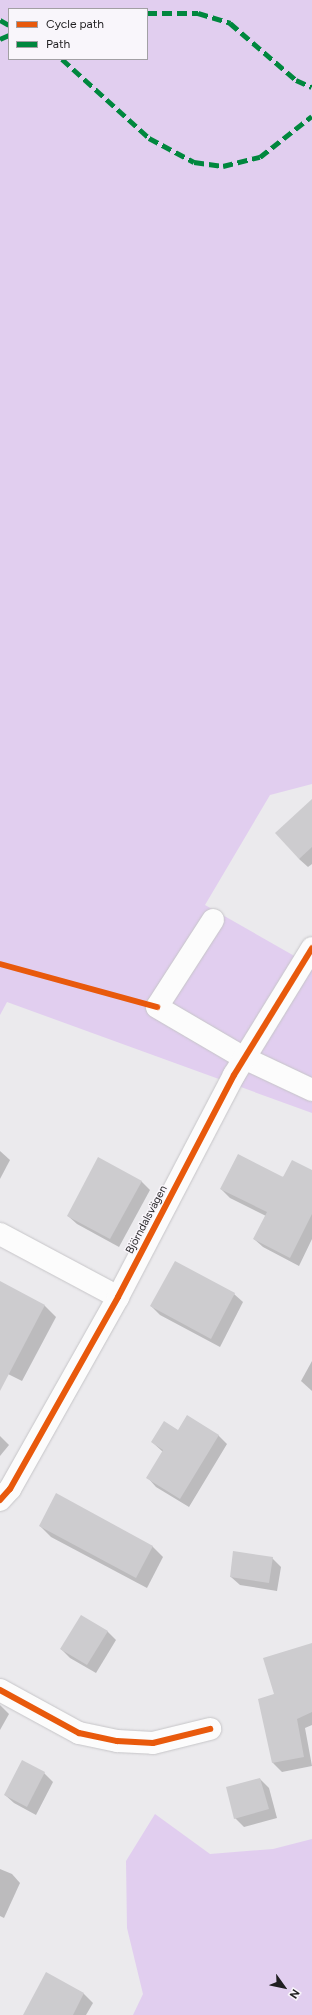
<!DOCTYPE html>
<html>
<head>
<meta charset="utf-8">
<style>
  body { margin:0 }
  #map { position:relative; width:312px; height:2015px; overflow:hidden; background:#ebeaed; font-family:Figtree,sans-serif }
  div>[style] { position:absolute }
  .green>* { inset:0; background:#e1ceef }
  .shadow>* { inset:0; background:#0003 }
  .building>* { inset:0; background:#cdcccf }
  .roads { filter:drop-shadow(0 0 1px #c6c5c8) drop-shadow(0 0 1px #c6c5c8) }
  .minor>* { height:22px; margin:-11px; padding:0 11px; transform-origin:11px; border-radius:11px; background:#fcfcfc }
  .quiet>* { height:5px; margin-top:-2.5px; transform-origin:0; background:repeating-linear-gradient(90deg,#00873e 0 10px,transparent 0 15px) }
  .cycleway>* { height:6px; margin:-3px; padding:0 3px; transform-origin:3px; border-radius:3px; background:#e8590c }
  span { translate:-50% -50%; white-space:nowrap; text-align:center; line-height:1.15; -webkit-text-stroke:3px #f9f6fb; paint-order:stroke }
  .street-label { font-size:11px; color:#201f21 }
  .legend { position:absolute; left:8px; top:8px; width:140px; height:52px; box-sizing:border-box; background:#f9f6fb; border:1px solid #a2a0a4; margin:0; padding:5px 7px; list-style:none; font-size:12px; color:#201f21 }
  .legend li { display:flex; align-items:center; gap:8px; height:20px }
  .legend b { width:20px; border:1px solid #a2a0a4 }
  .north { position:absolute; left:264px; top:1967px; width:40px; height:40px; -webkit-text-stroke:3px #f9f6fb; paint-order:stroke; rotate:123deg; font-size:11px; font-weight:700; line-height:16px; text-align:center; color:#201f21 }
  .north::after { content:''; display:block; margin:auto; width:14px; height:18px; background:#201f21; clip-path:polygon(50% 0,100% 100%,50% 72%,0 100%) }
</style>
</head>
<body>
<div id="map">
  <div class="green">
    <div style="clip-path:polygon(evenodd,0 0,312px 0,312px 784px,270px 795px,205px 905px,312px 966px,312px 1113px,7px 1002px,0 1015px,0 0,9px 9px,147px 9px,147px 59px,9px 59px,9px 9px)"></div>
    <div style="clip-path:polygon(155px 1814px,210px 1854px,273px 1849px,312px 1839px,312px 2015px,133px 2015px,143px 1994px,127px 1928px,126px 1861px)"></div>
  </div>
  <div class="shadow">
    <div style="clip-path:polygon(312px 801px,312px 864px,308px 867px,299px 859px)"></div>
    <div style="clip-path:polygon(0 1151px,10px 1160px,0 1179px)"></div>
    <div style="clip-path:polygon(312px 1171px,312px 1239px,299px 1266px,263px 1247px,254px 1239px,266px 1216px,230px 1198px,221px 1189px)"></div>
    <div style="clip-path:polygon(141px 1181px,150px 1190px,119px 1247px,77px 1224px,68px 1216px)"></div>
    <div style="clip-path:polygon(0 1282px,45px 1306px,56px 1317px,22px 1381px,0 1370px)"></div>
    <div style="clip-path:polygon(234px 1294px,243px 1302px,220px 1347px,160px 1315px,151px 1306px)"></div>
    <div style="clip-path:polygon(312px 1361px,312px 1391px,301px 1381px)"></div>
    <div style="clip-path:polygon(178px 1432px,218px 1435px,227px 1444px,189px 1507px,156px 1487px,148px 1478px,163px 1452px,152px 1442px)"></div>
    <div style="clip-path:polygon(0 1436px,9px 1445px,0 1456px)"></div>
    <div style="clip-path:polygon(40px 1526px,152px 1546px,163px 1557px,147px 1588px,51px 1537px)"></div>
    <div style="clip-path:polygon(272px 1558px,281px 1567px,277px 1591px,240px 1585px,231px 1577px)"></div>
    <div style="clip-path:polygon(107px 1631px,116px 1640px,96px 1673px,70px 1658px,61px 1649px)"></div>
    <div style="clip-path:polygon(312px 1648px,312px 1725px,305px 1728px,312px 1766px,282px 1772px,273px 1763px,259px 1700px,276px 1694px)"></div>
    <div style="clip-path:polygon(0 1705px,9px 1714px,0 1730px)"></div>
    <div style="clip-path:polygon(44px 1773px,53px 1782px,36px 1815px,14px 1803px,5px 1795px)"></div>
    <div style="clip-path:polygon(260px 1779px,269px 1788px,277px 1818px,244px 1827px,235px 1818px)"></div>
    <div style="clip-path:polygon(0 1869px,12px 1874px,20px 1883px,4px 1918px,0 1916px)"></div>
    <div style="clip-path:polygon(47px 1974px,84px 1994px,93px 2003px,86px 2015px,24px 2015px)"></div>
  </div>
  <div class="building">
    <div style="clip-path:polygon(312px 799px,312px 847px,299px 859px,275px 833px)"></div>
    <div style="clip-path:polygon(238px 1154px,283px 1177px,292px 1160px,312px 1170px,312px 1214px,290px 1258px,253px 1239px,267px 1212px,220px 1189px)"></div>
    <div style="clip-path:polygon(98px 1157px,142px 1181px,110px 1239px,67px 1216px)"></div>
    <div style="clip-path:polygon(175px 1261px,235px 1293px,211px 1339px,150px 1306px)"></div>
    <div style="clip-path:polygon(0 1281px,45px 1305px,0 1391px)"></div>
    <div style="clip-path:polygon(187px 1415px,219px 1435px,180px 1499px,146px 1478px,163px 1450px,151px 1442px,164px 1421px,178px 1430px)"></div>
    <div style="clip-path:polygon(56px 1493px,153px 1546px,136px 1578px,39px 1526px)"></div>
    <div style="clip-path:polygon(233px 1551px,273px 1557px,269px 1583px,230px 1577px)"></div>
    <div style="clip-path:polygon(81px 1615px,108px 1631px,87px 1665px,60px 1649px)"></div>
    <div style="clip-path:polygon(312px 1643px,312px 1712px,297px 1719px,304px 1757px,272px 1763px,258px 1699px,274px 1694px,263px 1658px)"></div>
    <div style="clip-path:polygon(22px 1760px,45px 1772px,27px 1807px,4px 1795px)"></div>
    <div style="clip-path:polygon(260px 1778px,269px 1809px,234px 1819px,226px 1787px)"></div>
    <div style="clip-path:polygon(46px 1972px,84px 1993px,73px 2015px,23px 2015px)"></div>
  </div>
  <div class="roads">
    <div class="minor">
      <div style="left:213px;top:920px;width:103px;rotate:122.8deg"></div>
      <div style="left:157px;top:1007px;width:101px;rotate:30.4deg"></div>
      <div style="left:244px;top:1058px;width:75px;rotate:25.2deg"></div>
      <div style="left:0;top:1234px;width:134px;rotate:28.1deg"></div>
      <div style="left:0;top:1500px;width:15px;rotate:-48deg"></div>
      <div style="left:10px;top:1489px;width:220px;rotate:-60.6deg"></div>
      <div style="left:118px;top:1297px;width:250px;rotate:-62.4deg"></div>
      <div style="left:234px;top:1075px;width:149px;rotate:-58.4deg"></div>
      <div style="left:0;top:1690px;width:90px;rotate:28.6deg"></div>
      <div style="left:79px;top:1733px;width:39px;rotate:12deg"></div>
      <div style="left:117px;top:1741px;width:36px;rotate:3deg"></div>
      <div style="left:153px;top:1743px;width:59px;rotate:-13.8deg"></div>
    </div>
  </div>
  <div class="quiet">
    <div style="left:147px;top:13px;width:51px"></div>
    <div style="left:198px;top:13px;width:34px;rotate:17deg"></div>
    <div style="left:230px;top:23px;width:87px;rotate:40.8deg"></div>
    <div style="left:296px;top:80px;width:17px;rotate:24deg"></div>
    <div style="left:0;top:20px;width:10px;rotate:29deg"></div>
    <div style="left:0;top:39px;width:10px;rotate:-24deg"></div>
    <div style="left:62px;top:59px;width:118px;rotate:42.2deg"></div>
    <div style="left:149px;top:138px;width:51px;rotate:28.1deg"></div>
    <div style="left:194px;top:162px;width:29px;rotate:8deg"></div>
    <div style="left:223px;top:166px;width:38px;rotate:-14deg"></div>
    <div style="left:260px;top:157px;width:66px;rotate:-38.3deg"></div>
  </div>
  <div class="cycleway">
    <div style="left:0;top:964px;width:163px;rotate:15.3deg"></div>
    <div style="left:0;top:1500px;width:15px;rotate:-48deg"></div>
    <div style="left:10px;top:1489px;width:220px;rotate:-60.6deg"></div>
    <div style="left:118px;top:1297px;width:250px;rotate:-62.4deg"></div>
    <div style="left:234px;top:1075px;width:149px;rotate:-58.4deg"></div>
    <div style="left:0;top:1690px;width:90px;rotate:28.6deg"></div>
    <div style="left:79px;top:1733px;width:39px;rotate:12deg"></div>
    <div style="left:117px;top:1741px;width:36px;rotate:3deg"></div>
    <div style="left:153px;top:1743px;width:59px;rotate:-13.8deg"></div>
  </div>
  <div class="street-label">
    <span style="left:147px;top:1220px;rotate:-62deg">Björndalsvägen</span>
  </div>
  <ul class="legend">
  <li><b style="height:5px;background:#e8590c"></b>Cycle path</li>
  <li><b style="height:5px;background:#00873e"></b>Path</li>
  </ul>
  <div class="north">N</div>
</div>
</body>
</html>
